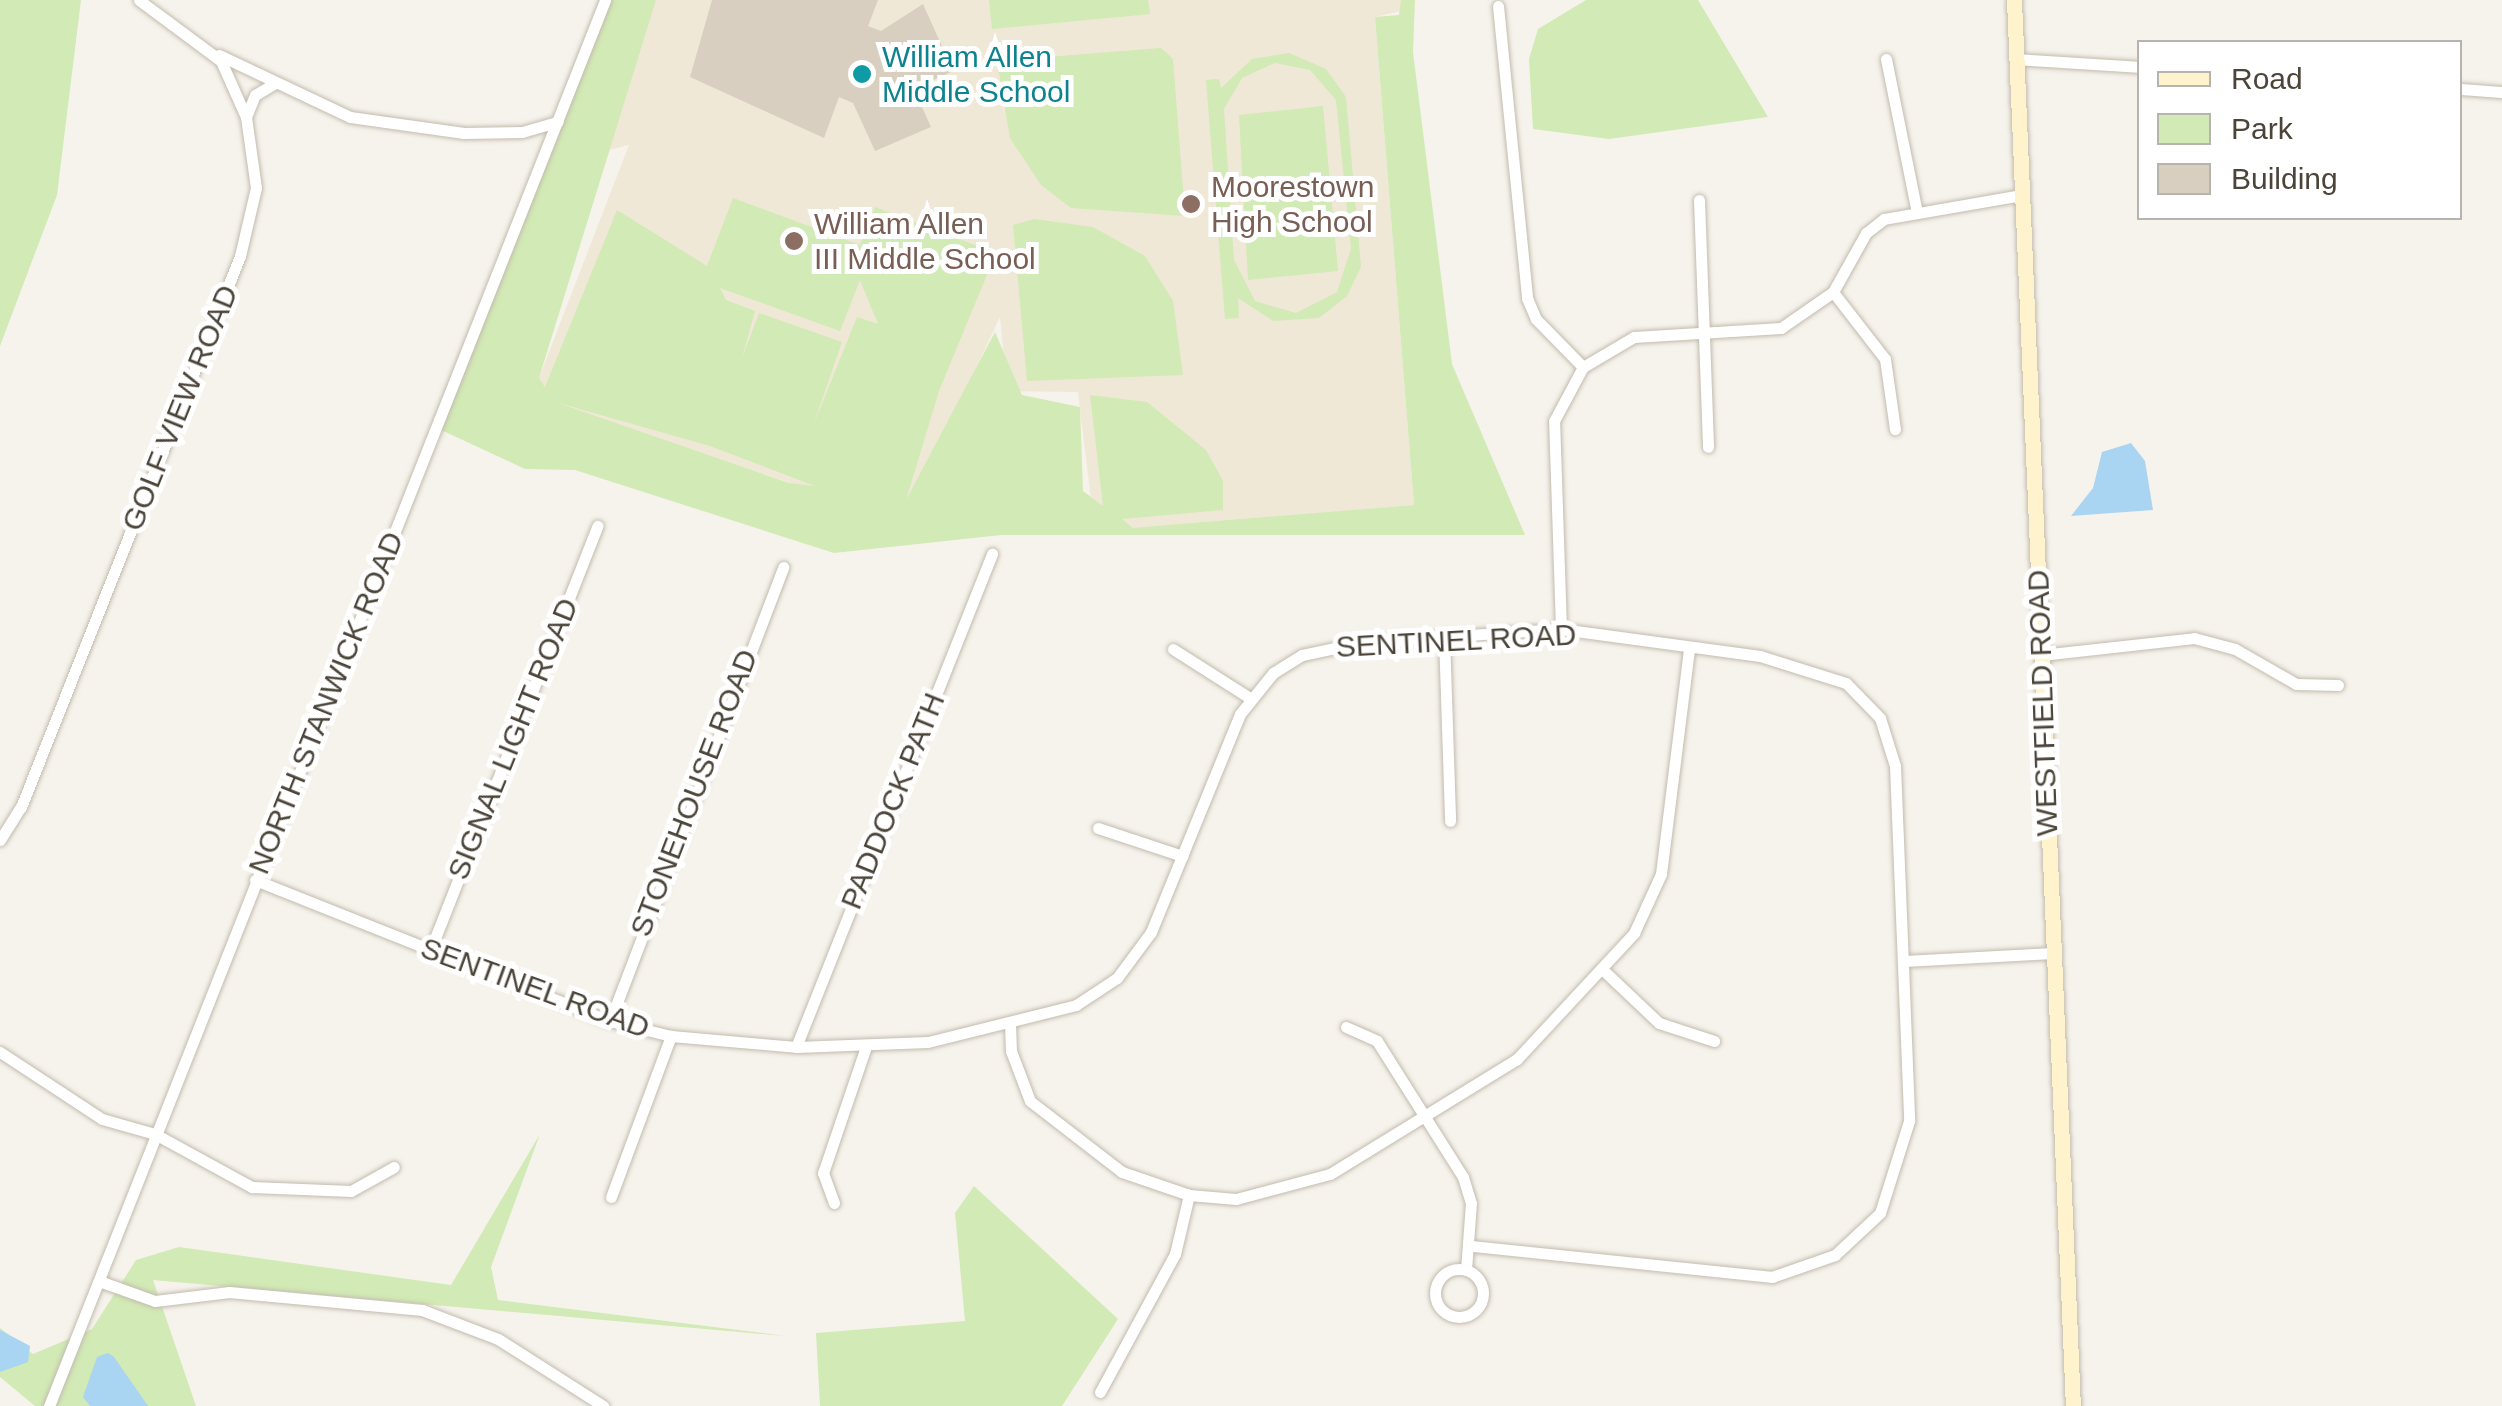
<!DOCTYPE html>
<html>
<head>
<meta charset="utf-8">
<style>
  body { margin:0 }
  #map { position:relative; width:2502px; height:1406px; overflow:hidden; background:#f6f3ec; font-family:Helvetica,sans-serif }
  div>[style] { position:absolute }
  .education>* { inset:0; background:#efe8d6 }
  .green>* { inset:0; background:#d2eab5 }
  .water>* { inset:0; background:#a9d4f2 }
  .building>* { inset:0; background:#d8cfc1 }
  .roads { filter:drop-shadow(0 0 2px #c2bbae) drop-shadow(0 0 2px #c2bbae) }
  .street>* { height:11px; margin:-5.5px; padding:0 5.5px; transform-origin:5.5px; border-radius:5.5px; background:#fff }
  .street>.ring { margin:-5.5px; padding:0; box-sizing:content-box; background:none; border:11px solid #fff; border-radius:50% }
  .secondary>* { height:15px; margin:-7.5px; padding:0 7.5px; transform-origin:7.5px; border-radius:7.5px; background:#fff3cd }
  .dots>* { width:28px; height:28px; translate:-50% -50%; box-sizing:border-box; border:5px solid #fff; border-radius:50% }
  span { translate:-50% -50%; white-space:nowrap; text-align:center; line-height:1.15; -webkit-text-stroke:10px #fff; paint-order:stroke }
  .culture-label { font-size:30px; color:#0d838f }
  .left { translate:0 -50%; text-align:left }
  .education-label { font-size:30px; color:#785e54 }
  .street-label { font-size:30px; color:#4b4439 }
  .legend { position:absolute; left:2137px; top:40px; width:325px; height:180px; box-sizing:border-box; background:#fff; border:2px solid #b7b4b0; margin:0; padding:12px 18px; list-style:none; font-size:30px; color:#4b4439 }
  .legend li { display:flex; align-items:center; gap:20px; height:50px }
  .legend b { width:50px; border:2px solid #b7b4b0 }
</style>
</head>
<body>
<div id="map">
  <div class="education">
    <div style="clip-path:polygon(605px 0,1403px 0,1405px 10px,1375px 17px,1414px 505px,1095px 533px,1078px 392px,1007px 391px,1000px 317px,909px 511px,799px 486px,532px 396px,629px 145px,540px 167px)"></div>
  </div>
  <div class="green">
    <div style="clip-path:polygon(0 0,81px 0,57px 195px,0 346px)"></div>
    <div style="clip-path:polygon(evenodd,608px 0,656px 0,539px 378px,545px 387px,617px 210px,707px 266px,733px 198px,860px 245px,875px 207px,996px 253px,939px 391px,906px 500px,995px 332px,1022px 395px,1080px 407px,1083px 491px,1103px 506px,1090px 395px,1147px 402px,1206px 450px,1223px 481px,1223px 510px,1122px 519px,1133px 528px,1414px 505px,1375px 17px,1399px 15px,1401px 0,1415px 0,1413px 52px,1452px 364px,1525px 535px,1001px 535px,834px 553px,575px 470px,525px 469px,439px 429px,608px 0,860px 280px,878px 324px,857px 317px,813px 426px,842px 342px,759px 313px,742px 358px,755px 311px,726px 300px,720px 288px,840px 331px,860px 280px,608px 0,555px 402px,710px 446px,815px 486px,789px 483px,555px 402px)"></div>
    <div style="clip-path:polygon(989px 0,1148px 0,1150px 14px,992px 29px)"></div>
    <div style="clip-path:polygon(1586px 0,1698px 0,1768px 117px,1609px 139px,1533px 129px,1529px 59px,1538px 29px)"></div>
    <div style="clip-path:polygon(1161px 48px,1173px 59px,1185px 216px,1071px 208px,1041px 185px,1010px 138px,997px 61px)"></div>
    <div style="clip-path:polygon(evenodd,1289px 53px,1326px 69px,1346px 97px,1361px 267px,1347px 296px,1319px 318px,1273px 321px,1238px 298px,1239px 318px,1225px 319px,1206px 80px,1219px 79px,1221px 88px,1252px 59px,1289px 53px,1275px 63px,1310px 70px,1336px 100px,1351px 249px,1337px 292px,1296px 313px,1255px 301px,1234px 260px,1224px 109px,1242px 78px,1275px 63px)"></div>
    <div style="clip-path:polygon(1323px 106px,1338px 271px,1248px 280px,1239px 115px)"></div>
    <div style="clip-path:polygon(1034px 219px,1093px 227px,1145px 256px,1173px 301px,1183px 375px,1027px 381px,1013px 225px)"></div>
    <div style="clip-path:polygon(540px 1134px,491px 1267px,498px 1300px,785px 1336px,153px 1280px,196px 1406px,35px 1406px,0 1377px,0 1328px,33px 1354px,92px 1329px,136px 1260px,179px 1247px,451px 1285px)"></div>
    <div style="clip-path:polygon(974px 1186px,1118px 1319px,1062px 1406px,820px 1406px,816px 1333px,965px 1321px,955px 1213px)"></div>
  </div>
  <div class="water">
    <div style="clip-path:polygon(2131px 443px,2145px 461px,2153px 510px,2071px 516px,2093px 488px,2102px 452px)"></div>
    <div style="clip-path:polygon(0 1330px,30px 1346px,28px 1362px,0 1372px)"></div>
    <div style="clip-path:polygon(108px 1353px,114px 1357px,148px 1406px,90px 1406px,83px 1397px,97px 1357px)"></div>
  </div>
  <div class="building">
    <div style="clip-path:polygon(712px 0,878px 0,868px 26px,881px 31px,923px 4px,953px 71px,914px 89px,931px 127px,875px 151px,853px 103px,839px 97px,824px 138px,690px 77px)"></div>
  </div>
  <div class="roads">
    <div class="street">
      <div style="left:1498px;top:6px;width:293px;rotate:84.3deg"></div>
      <div style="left:1527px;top:298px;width:23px;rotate:67deg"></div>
      <div style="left:1536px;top:319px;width:67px;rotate:45.6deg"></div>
      <div style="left:219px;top:55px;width:145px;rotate:25.3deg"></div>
      <div style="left:350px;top:117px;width:115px;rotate:8deg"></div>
      <div style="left:464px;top:133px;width:58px;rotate:-1deg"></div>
      <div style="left:522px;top:132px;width:37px;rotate:-16deg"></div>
      <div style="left:1886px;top:59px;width:152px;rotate:78.6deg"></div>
      <div style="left:2016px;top:59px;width:124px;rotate:3.7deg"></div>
      <div style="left:2460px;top:89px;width:42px;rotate:4.1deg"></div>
      <div style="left:246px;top:117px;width:24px;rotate:-68deg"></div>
      <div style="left:255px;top:95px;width:21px;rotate:-31deg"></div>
      <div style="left:1699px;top:200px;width:247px;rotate:87.9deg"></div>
      <div style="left:1833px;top:292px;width:85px;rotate:52.2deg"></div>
      <div style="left:1885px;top:359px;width:71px;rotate:81.9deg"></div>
      <div style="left:1561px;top:629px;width:208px;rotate:-91.9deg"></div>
      <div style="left:1554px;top:421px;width:61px;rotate:-61.8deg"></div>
      <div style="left:1583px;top:367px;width:59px;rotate:-30.5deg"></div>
      <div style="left:1634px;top:337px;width:147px;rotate:-3.5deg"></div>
      <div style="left:1781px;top:328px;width:63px;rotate:-34.7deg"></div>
      <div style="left:1833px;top:292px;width:68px;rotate:-60.8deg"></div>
      <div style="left:1866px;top:233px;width:23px;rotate:-38deg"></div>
      <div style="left:1884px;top:219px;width:140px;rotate:-9.9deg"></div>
      <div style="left:1444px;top:636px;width:185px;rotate:88.1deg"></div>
      <div style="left:1173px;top:649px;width:91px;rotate:32.5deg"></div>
      <div style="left:2041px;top:655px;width:154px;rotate:-6.3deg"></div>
      <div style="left:2194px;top:638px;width:42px;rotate:15deg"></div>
      <div style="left:2235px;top:649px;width:70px;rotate:29.8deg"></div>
      <div style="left:2296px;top:684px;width:42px;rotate:1.4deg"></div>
      <div style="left:1098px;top:828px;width:89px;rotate:18.4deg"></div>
      <div style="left:0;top:840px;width:39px;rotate:-58deg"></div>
      <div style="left:21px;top:807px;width:593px;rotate:-68.32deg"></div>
      <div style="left:240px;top:256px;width:70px;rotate:-76.8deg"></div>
      <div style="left:256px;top:188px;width:72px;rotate:-98deg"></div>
      <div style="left:246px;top:117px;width:61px;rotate:-114.1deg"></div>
      <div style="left:221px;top:61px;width:102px;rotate:-143.4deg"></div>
      <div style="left:255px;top:880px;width:382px;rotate:21.7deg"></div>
      <div style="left:610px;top:1021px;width:63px;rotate:13.8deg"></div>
      <div style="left:671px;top:1036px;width:125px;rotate:5deg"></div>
      <div style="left:796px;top:1047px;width:132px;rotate:-2.2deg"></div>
      <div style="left:928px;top:1042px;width:153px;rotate:-14deg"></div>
      <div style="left:1076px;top:1005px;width:49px;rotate:-33.4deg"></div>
      <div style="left:1117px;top:978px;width:57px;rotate:-53.5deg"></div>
      <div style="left:1151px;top:932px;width:235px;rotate:-67.8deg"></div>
      <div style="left:1240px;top:714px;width:53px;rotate:-51.2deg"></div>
      <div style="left:1273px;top:673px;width:34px;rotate:-32deg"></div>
      <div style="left:1302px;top:655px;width:62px;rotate:-12deg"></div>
      <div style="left:1363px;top:642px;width:198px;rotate:-3.8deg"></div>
      <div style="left:1561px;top:629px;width:201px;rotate:7.7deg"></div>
      <div style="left:1760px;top:656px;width:90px;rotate:17.4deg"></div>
      <div style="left:1846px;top:683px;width:49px;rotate:45.8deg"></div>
      <div style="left:1880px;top:718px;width:50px;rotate:72.6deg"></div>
      <div style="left:1895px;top:766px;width:355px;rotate:87.7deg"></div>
      <div style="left:1909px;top:1121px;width:96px;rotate:107.5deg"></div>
      <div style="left:1880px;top:1213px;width:62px;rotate:137deg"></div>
      <div style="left:1835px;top:1255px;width:67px;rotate:160.8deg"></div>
      <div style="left:1772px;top:1277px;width:302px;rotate:-174.1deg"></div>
      <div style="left:430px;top:951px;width:457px;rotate:-68.5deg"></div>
      <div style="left:1905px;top:961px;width:147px;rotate:-3.1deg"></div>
      <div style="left:1603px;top:970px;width:77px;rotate:43.4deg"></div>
      <div style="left:1659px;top:1023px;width:58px;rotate:18.1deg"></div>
      <div style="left:610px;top:1021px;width:486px;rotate:-69.1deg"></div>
      <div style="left:1010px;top:1023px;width:28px;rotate:88deg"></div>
      <div style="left:1011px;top:1051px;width:53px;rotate:69.2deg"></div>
      <div style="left:1030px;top:1101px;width:116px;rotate:37.7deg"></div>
      <div style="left:1122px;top:1172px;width:71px;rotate:18.9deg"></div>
      <div style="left:1189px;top:1195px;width:47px;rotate:4.9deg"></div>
      <div style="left:1236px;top:1199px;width:97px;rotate:-14.9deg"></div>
      <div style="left:1330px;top:1174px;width:220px;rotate:-31.6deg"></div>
      <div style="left:1517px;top:1059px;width:172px;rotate:-47.1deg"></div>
      <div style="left:1634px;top:933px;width:65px;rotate:-65.4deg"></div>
      <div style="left:1661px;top:874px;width:228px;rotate:-82.9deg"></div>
      <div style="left:1346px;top:1027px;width:34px;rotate:24deg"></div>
      <div style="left:1377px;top:1041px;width:161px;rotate:57.7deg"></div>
      <div style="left:1463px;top:1177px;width:27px;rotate:73deg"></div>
      <div style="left:1471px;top:1203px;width:67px;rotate:94.3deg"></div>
      <div style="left:796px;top:1047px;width:531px;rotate:-68.32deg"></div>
      <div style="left:0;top:1052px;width:122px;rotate:33.3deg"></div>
      <div style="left:102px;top:1119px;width:55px;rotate:15.8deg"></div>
      <div style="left:155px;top:1134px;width:111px;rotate:28.7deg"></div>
      <div style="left:252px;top:1187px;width:99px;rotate:2.3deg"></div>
      <div style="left:351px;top:1191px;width:49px;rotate:-29.2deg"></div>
      <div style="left:611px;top:1197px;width:172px;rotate:-69.6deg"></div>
      <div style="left:834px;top:1203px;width:32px;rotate:-110deg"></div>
      <div style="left:823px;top:1173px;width:133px;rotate:-71.2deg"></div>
      <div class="ring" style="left:1435px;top:1269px;width:37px;height:37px"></div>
      <div style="left:99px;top:1281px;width:59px;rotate:19.7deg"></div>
      <div style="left:155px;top:1301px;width:75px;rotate:-6.9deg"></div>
      <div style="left:229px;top:1292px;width:194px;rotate:5.3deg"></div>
      <div style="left:422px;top:1310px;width:81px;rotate:20.9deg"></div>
      <div style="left:498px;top:1339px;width:125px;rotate:32.5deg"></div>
      <div style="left:1100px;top:1392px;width:157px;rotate:-61.5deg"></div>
      <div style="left:1175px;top:1254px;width:61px;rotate:-76.7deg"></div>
      <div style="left:49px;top:1406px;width:1512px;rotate:-68.42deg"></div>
    </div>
    <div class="secondary">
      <div style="left:2014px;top:0;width:1407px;rotate:87.6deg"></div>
    </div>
  </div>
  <div class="dots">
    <div style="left:862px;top:74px;background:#0f9aa8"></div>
    <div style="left:1191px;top:204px;background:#8d6e63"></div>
    <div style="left:794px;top:241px;background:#8d6e63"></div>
  </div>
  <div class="culture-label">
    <span class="left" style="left:882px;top:74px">William Allen<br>Middle School</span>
  </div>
  <div class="education-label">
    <span class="left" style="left:1211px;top:204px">Moorestown<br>High School</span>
    <span class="left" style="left:814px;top:241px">William Allen<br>III Middle School</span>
  </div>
  <div class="street-label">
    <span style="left:180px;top:408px;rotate:-68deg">GOLF VIEW ROAD</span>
    <span style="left:1456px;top:641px;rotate:-3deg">SENTINEL ROAD</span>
    <span style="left:326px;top:703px;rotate:-68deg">NORTH STANWICK ROAD</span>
    <span style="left:2043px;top:703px;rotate:-92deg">WESTFIELD ROAD</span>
    <span style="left:513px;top:739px;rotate:-68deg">SIGNAL LIGHT ROAD</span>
    <span style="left:694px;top:793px;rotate:-69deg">STONEHOUSE ROAD</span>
    <span style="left:893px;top:801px;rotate:-68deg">PADDOCK PATH</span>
    <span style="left:535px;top:988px;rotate:20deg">SENTINEL ROAD</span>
  </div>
  <ul class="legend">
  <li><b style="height:12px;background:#fff3cd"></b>Road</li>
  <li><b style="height:28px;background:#d2eab5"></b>Park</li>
  <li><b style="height:28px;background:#d8cfc1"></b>Building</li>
  </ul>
</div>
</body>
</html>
